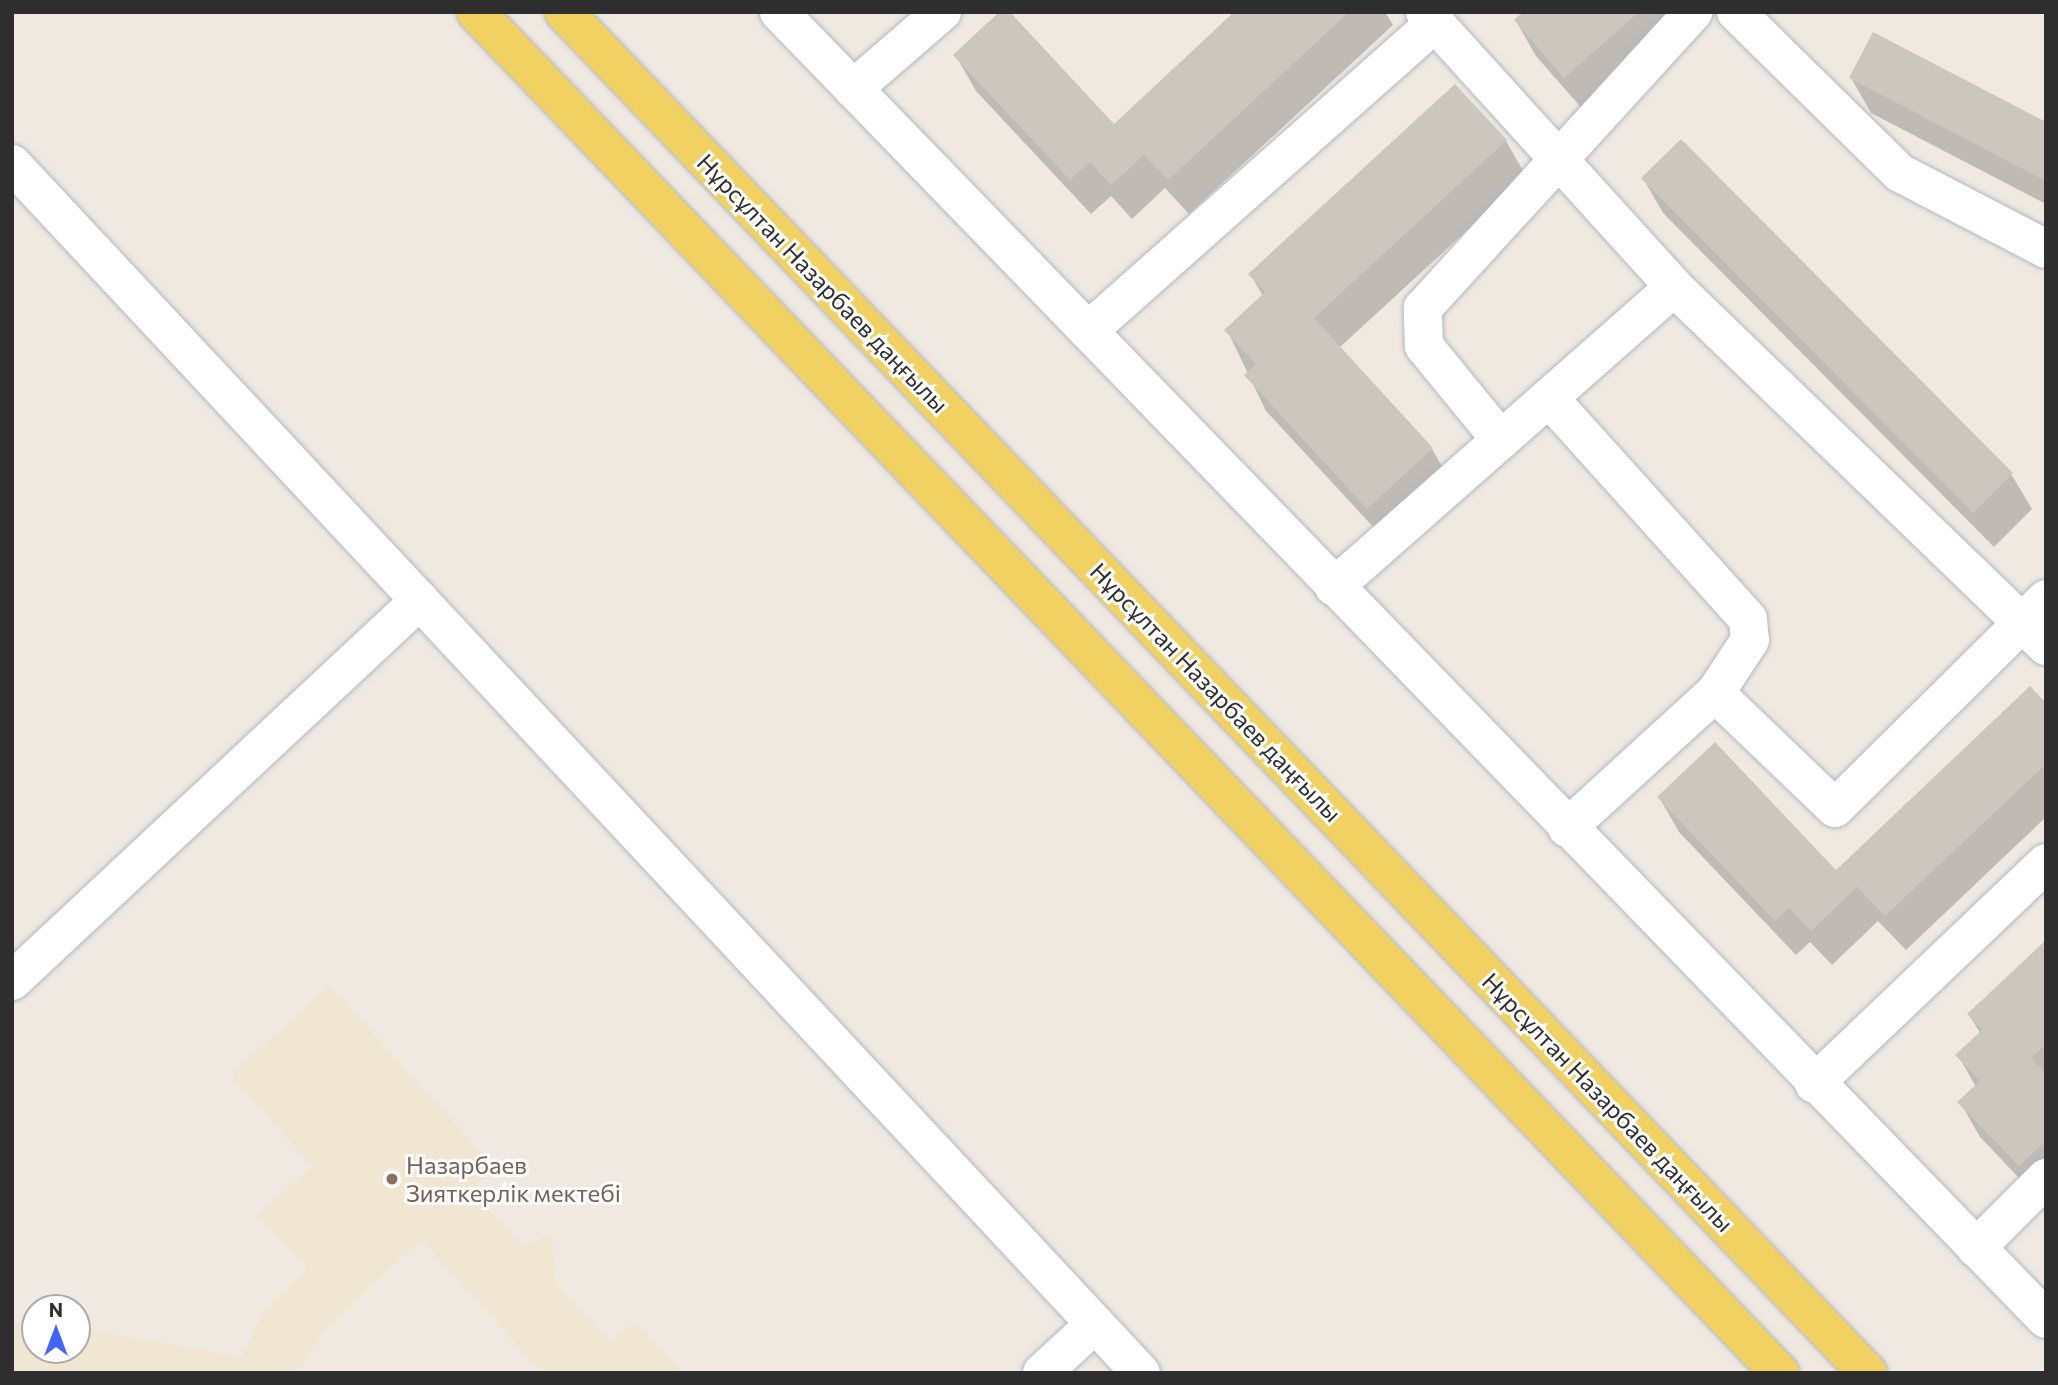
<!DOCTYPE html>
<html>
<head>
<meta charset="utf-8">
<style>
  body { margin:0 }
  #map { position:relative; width:2058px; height:1385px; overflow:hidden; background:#efe9e1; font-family:Commissioner,sans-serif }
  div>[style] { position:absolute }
  .education>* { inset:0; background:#f0e6d1 }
  .shadow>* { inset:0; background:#0003 }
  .building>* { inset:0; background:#cbc7bf }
  .roads { filter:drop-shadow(0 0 2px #b4b7c1) drop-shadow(0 0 2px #b4b7c1) }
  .minor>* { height:38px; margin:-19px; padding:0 19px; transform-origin:19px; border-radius:19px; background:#fff }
  .major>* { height:38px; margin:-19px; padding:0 19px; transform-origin:19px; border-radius:19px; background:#f2d163 }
  .dots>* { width:19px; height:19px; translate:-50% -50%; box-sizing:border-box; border:4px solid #fff; border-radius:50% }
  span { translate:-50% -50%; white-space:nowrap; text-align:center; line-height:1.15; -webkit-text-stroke:6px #fff; paint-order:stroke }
  .street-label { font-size:24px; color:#2e2e2e }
  .education-label { font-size:24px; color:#785e54 }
  .left { translate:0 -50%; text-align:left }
  .frame { position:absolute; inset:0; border:14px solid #2e2e2e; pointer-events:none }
  .north { position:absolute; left:21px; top:1294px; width:70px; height:70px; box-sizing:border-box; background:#fff; border:2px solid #ababab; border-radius:50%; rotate:0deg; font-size:19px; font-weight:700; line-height:28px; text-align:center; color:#2e2e2e }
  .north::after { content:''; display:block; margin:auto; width:24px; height:32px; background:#4264fb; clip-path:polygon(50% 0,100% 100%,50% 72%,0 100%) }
</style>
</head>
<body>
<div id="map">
  <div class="education">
    <div style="clip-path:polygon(329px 986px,495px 1168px,471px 1190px,523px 1247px,552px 1234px,556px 1283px,611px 1343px,636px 1322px,683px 1373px,543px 1373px,421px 1238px,320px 1335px,298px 1373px,12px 1373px,12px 1323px,35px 1326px,35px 1350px,77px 1350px,77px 1328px,242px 1357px,263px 1313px,307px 1268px,259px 1216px,313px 1166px,231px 1076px)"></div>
  </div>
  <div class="shadow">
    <div style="clip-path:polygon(1236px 12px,1385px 12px,1393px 25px,1189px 214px,1165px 188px,1132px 219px,1111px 196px,1091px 214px,976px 91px,956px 56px,1114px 127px)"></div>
    <div style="clip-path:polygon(1526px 12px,1699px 12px,1585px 112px,1536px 56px,1516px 21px)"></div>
    <div style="clip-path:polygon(1851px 78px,2046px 124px,2046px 204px,1871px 113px)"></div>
    <div style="clip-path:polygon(1506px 141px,1526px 176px,1339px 348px,1432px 449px,1452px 484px,1388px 543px,1266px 411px,1227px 330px,1263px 296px,1250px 274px)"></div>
    <div style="clip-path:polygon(1643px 178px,2011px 474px,2032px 509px,1994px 547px,1663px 213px)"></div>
    <div style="clip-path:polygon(2046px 705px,2046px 817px,1906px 950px,1878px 921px,1832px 965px,1810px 942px,1796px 955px,1679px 832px,1659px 797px,1836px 873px)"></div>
    <div style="clip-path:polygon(2046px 942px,2046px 1195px,2040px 1200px,1980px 1137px,1960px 1102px,1976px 1087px,1958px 1055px,1981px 1034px,1969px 1015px)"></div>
  </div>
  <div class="building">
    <div style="clip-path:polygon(999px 12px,1010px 12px,1114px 124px,1234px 12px,1349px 12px,1168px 180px,1144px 155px,1111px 185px,1090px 162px,1070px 180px,953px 55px)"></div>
    <div style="clip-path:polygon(1523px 12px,1639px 12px,1564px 78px,1514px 20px)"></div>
    <div style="clip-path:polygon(1873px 32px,2046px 122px,2046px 181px,1849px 78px)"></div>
    <div style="clip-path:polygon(1455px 84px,1507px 140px,1314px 318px,1433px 448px,1367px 509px,1244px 375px,1256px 364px,1224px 330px,1265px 292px,1248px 274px)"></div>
    <div style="clip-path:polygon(1681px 139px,2013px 473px,1973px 513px,1641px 178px)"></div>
    <div style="clip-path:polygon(2030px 686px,2046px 703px,2046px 764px,1885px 916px,1857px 887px,1811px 931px,1789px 908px,1775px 921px,1657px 797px,1715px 742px,1836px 870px)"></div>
    <div style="clip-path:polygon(2046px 940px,2046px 1044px,2031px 1058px,2046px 1073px,2046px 1141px,2019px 1166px,1957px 1102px,1980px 1081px,1955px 1055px,1982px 1030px,1967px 1014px)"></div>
  </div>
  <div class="roads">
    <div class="minor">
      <div style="left:779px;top:12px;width:1820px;rotate:45.89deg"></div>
      <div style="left:1425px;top:12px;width:371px;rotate:47.8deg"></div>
      <div style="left:1674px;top:287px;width:517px;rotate:43.98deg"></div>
      <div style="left:1736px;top:12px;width:230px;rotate:44.5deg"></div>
      <div style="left:1900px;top:173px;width:165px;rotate:27.5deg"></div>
      <div style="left:853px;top:89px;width:118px;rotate:-40.9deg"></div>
      <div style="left:12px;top:164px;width:1654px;rotate:46.96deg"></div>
      <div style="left:1088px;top:331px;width:464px;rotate:-41.6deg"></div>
      <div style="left:1549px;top:398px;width:297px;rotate:48deg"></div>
      <div style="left:1748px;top:619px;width:21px;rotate:85deg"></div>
      <div style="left:1750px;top:640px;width:64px;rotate:123.4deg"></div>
      <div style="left:1501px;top:440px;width:122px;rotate:-129.3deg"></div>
      <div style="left:1424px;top:346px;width:38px;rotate:-92deg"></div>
      <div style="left:1423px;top:308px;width:401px;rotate:-47.6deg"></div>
      <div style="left:1334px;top:587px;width:453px;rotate:-41.4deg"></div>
      <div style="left:1567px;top:828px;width:200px;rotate:-42.4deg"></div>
      <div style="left:1715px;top:693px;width:166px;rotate:43.8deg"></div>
      <div style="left:1835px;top:808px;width:297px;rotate:-44.7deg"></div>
      <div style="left:12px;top:981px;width:558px;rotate:-43.04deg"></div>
      <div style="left:1814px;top:1084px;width:320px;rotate:-43.6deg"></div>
      <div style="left:1976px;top:1248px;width:99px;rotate:-45deg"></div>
      <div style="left:1042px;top:1373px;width:72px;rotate:-42.8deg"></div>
    </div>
    <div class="major">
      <div style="left:476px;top:12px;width:1885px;rotate:46.23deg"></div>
      <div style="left:564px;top:12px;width:1885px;rotate:46.23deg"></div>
    </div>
  </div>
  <div class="dots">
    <div style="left:392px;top:1179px;background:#8d6e63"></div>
  </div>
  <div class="street-label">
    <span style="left:823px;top:283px;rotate:46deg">Нұрсұлтан Назарбаев даңғылы</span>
    <span style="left:1216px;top:692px;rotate:46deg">Нұрсұлтан Назарбаев даңғылы</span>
    <span style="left:1608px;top:1102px;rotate:46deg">Нұрсұлтан Назарбаев даңғылы</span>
  </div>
  <div class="education-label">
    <span class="left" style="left:406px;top:1179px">Назарбаев<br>Зияткерлік мектебі</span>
  </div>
  <div class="frame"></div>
  <div class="north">N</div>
</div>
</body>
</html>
